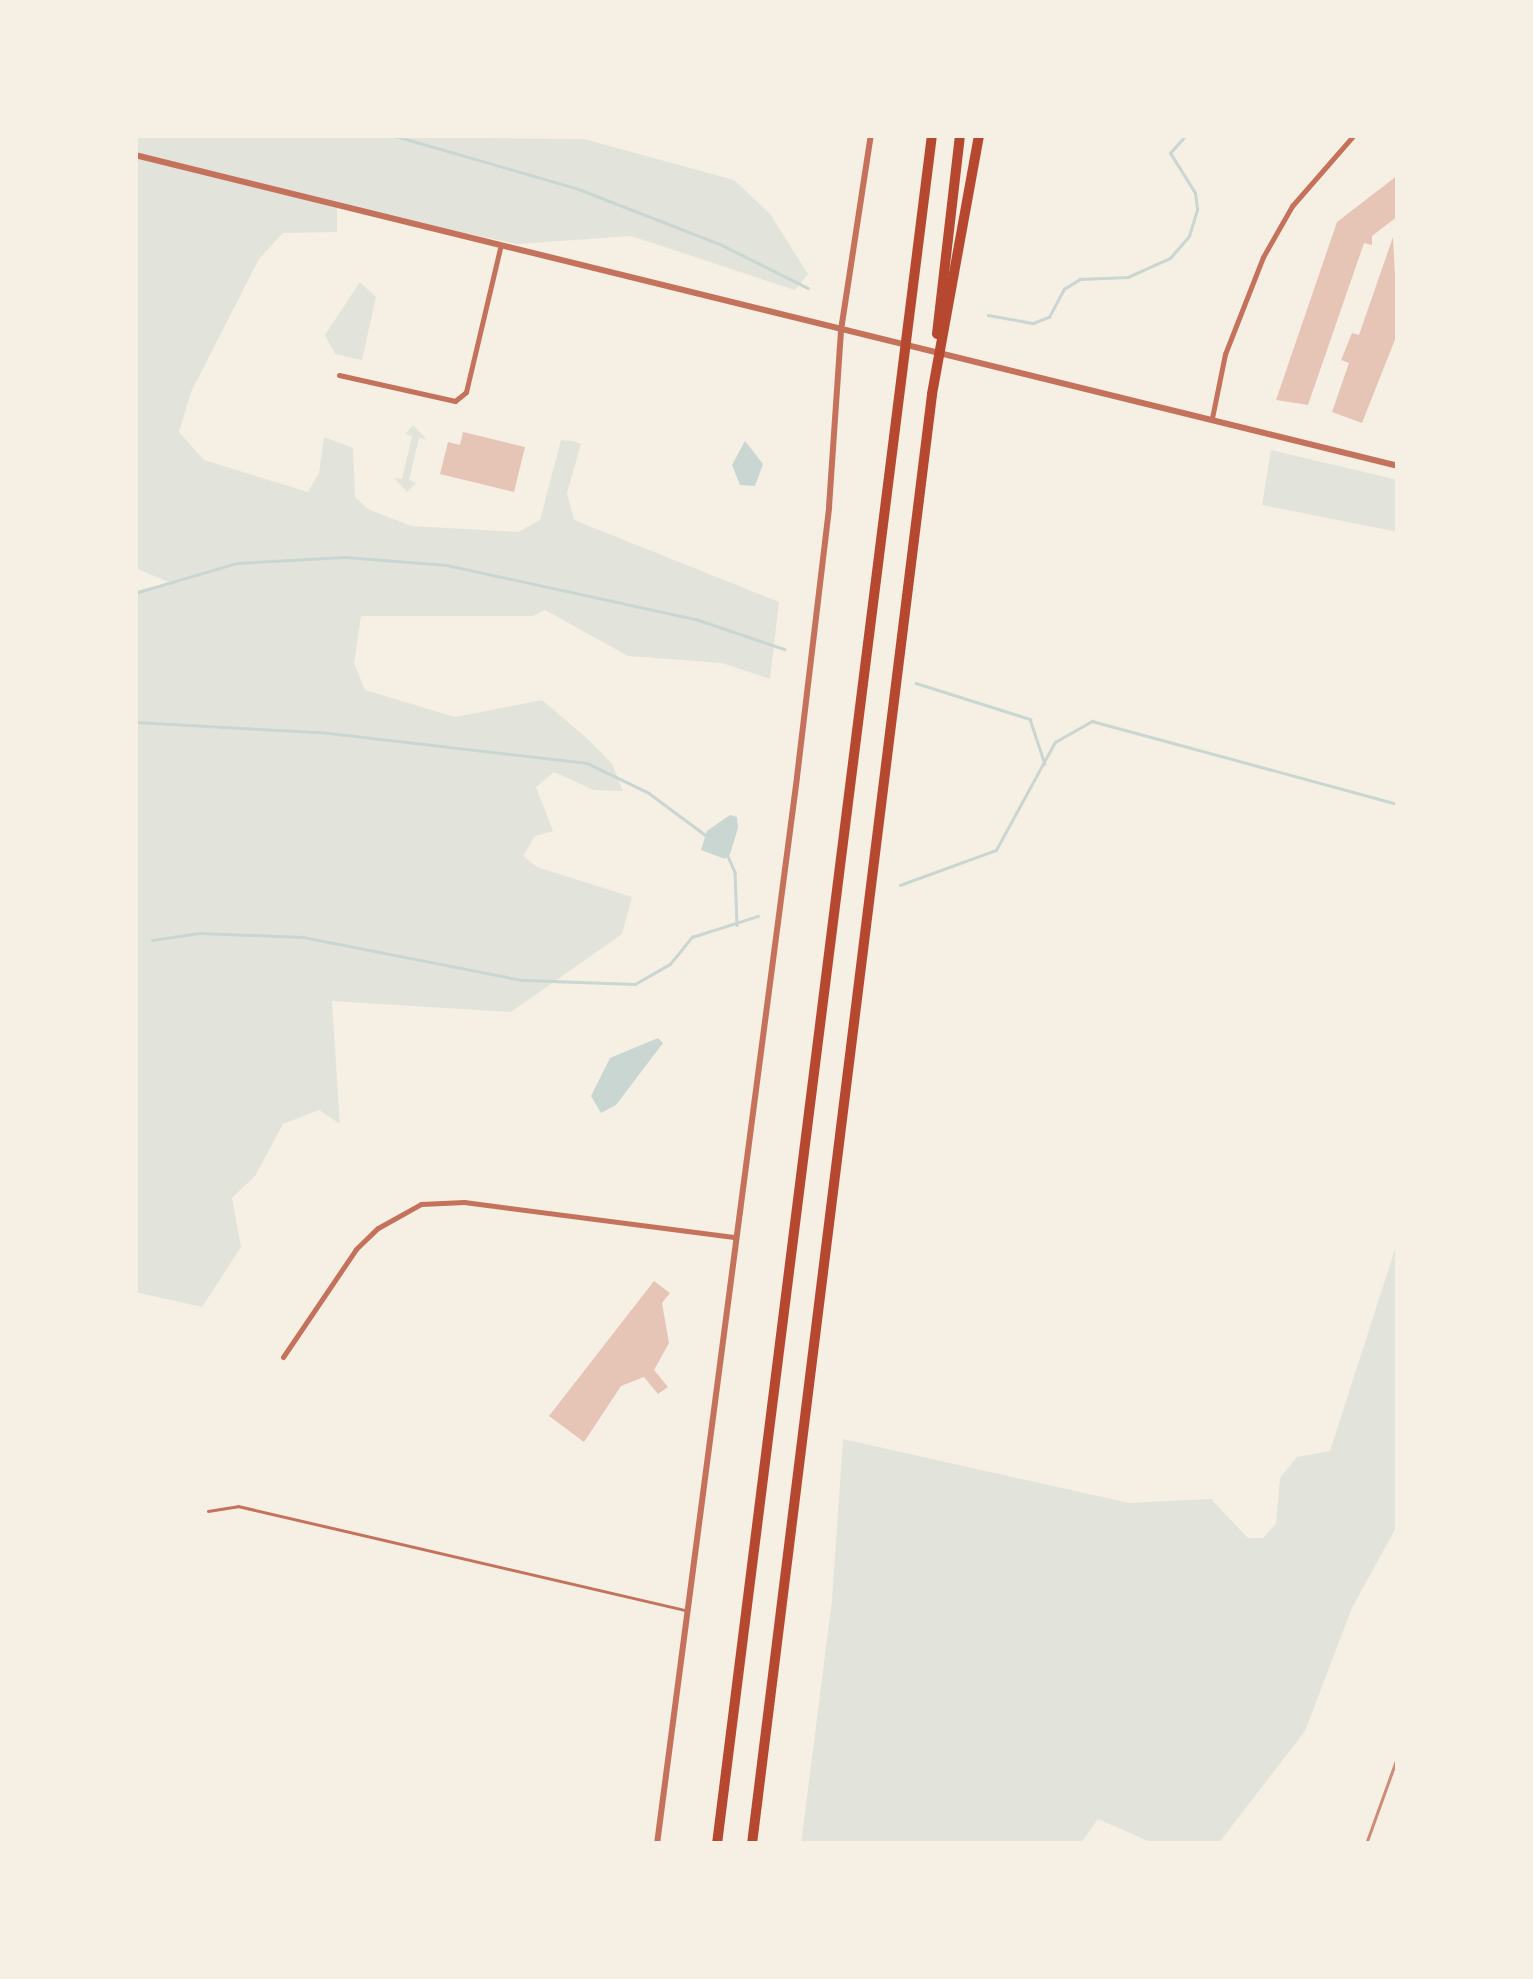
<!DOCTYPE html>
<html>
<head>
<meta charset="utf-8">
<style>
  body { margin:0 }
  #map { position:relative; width:1533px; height:1979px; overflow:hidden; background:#f6efe4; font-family:"DM Sans",sans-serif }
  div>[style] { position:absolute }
  .green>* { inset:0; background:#e2e4dc }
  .water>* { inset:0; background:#c9d6d2 }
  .stream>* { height:2.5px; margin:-1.25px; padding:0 1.25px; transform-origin:1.25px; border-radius:1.25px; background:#c9d6d2 }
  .building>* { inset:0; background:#e6c5b7 }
  .service>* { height:2.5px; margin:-1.25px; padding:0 1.25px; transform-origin:1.25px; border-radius:1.25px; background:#c5725c }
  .minor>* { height:5px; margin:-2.5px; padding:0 2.5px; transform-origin:2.5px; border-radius:2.5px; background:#c5725c }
  .tertiary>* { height:6px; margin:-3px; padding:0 3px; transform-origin:3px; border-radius:3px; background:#c5725c }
  .motorway>* { height:10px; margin:-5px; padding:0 5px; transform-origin:5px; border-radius:5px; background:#b5482f }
  .rail>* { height:2.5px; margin:-1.25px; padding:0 1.25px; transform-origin:1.25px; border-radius:1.25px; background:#cf8b77 }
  span { translate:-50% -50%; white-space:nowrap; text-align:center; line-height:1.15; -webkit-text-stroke:10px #f6efe4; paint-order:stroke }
  .frame { position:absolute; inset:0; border:138px solid #f6efe4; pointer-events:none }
</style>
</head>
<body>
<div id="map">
  <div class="green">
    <div style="clip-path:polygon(135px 135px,584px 139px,734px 180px,770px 214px,808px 274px,795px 290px,631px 236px,517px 244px,337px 206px,337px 232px,283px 233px,259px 259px,191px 392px,179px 432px,204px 460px,308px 492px,319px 473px,324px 437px,353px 448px,355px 497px,368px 509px,411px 526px,518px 532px,540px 520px,561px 440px,573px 441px,581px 444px,567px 493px,574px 520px,779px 602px,770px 679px,722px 663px,628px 656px,545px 610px,533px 616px,361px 616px,354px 663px,365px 690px,455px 717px,542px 700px,589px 740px,612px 764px,623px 791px,594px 790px,554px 772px,536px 787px,553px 831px,535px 836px,523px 856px,537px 867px,632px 897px,622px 934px,511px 1012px,332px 1001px,340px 1124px,319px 1110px,283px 1124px,255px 1176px,232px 1198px,241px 1247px,202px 1307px,135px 1292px,135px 591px,171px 583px,135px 568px)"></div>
    <div style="clip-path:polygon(360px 282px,376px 297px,362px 360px,335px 354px,325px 335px)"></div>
    <div style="clip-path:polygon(413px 425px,426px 439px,419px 438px,409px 480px,416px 483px,407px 492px,394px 478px,402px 479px,412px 436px,405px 434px)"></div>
    <div style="clip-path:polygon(1271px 450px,1398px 480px,1398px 532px,1262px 505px)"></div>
    <div style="clip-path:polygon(1398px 1240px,1398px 1524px,1352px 1608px,1305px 1731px,1218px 1844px,1155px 1844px,1098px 1819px,1080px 1844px,801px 1844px,832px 1600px,843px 1439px,1129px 1503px,1211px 1499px,1248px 1538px,1263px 1538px,1276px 1524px,1280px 1478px,1297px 1457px,1330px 1451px)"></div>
  </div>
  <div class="water">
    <div style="clip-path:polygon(745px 441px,763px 464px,755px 486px,740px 485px,732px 465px)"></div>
    <div style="clip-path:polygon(730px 815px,737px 817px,738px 828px,730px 854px,725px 859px,701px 850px,707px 831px)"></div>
    <div style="clip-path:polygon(658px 1038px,663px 1043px,616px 1105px,601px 1113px,591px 1096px,610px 1058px)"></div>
  </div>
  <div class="stream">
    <div style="left:392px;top:135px;width:191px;rotate:16.1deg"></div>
    <div style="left:576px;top:188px;width:157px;rotate:21.3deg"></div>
    <div style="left:722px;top:245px;width:96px;rotate:26.6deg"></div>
    <div style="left:988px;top:315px;width:46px;rotate:10.1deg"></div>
    <div style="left:1033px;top:323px;width:17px;rotate:-21deg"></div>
    <div style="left:1049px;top:317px;width:32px;rotate:-62deg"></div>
    <div style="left:1064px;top:289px;width:19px;rotate:-32deg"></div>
    <div style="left:1080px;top:279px;width:48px;rotate:-2.4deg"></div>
    <div style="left:1128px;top:277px;width:46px;rotate:-24.3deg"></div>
    <div style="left:1170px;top:258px;width:29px;rotate:-49deg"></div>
    <div style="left:1189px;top:236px;width:28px;rotate:-73deg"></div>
    <div style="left:1197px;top:209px;width:16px;rotate:-97deg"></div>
    <div style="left:1195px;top:193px;width:47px;rotate:-122deg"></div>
    <div style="left:1170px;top:153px;width:24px;rotate:-48deg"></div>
    <div style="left:135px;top:593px;width:106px;rotate:-16.4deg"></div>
    <div style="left:237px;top:563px;width:108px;rotate:-3.2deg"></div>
    <div style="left:345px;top:557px;width:102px;rotate:4.5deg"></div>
    <div style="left:447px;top:565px;width:258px;rotate:12.3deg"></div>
    <div style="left:699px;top:620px;width:90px;rotate:18.8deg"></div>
    <div style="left:916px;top:683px;width:120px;rotate:17.5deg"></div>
    <div style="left:1030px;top:719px;width:47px;rotate:71.6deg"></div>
    <div style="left:135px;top:722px;width:194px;rotate:3.2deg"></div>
    <div style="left:329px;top:733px;width:260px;rotate:6.6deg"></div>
    <div style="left:587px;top:763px;width:69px;rotate:25.8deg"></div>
    <div style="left:649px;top:793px;width:72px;rotate:36.6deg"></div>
    <div style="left:727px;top:854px;width:20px;rotate:66deg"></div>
    <div style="left:735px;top:872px;width:53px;rotate:87.8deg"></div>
    <div style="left:900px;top:885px;width:102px;rotate:-20deg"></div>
    <div style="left:996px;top:850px;width:123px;rotate:-61.4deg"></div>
    <div style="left:1055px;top:742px;width:43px;rotate:-29.6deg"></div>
    <div style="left:1092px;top:721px;width:317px;rotate:15.2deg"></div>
    <div style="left:152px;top:940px;width:49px;rotate:-8.3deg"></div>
    <div style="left:200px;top:933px;width:103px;rotate:2.2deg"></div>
    <div style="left:303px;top:937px;width:224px;rotate:11.1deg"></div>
    <div style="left:523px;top:980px;width:112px;rotate:2deg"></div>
    <div style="left:635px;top:984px;width:40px;rotate:-29.7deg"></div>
    <div style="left:670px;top:964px;width:35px;rotate:-51deg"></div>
    <div style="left:692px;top:937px;width:69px;rotate:-17.7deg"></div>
  </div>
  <div class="building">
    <div style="clip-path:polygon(1398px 175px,1398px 216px,1372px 236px,1372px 245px,1364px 243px,1308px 405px,1276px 400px,1337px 222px)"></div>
    <div style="clip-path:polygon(1393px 237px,1398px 332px,1362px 423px,1332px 412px,1349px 363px,1341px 360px,1352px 333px,1359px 335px)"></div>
    <div style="clip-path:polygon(463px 432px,525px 447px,514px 492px,440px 474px,448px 442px,460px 445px)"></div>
    <div style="clip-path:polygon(654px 1281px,670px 1293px,662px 1303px,669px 1343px,654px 1370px,668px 1387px,658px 1394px,644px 1377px,621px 1386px,584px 1442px,549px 1416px)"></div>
  </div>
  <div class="service">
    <div style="left:208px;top:1511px;width:30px;rotate:-9deg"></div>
    <div style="left:238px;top:1506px;width:458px;rotate:13.1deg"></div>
  </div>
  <div class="minor">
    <div style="left:339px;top:375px;width:119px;rotate:12.6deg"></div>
    <div style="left:455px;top:401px;width:14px;rotate:-39deg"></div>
    <div style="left:466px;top:392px;width:148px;rotate:-76.7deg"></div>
    <div style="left:1212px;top:418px;width:65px;rotate:-78.5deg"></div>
    <div style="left:1225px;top:354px;width:104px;rotate:-68.6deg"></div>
    <div style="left:1263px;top:257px;width:59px;rotate:-60.4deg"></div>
    <div style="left:1292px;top:206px;width:94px;rotate:-48.9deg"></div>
    <div style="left:283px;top:1357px;width:130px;rotate:-55.9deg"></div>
    <div style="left:356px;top:1249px;width:30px;rotate:-44deg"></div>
    <div style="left:378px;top:1228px;width:49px;rotate:-29.2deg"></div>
    <div style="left:421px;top:1204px;width:43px;rotate:-2.7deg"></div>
    <div style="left:464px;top:1202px;width:272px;rotate:7.4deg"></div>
  </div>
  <div class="tertiary">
    <div style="left:135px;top:155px;width:1301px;rotate:13.83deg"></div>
    <div style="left:657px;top:1844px;width:1076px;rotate:-82.52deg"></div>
    <div style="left:797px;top:777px;width:272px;rotate:-83.2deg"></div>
    <div style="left:829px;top:507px;width:177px;rotate:-86.1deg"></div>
    <div style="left:841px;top:330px;width:197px;rotate:-81.3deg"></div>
  </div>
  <div class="motorway">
    <div style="left:937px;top:334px;width:200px;rotate:-83.4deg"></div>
    <div style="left:717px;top:1844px;width:1722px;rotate:-82.83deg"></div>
    <div style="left:752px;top:1844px;width:1461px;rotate:-82.92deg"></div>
    <div style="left:932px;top:394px;width:263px;rotate:-79.7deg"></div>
  </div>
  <div class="rail">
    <div style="left:1366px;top:1844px;width:95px;rotate:-70.2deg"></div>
  </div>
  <div class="frame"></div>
</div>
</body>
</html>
